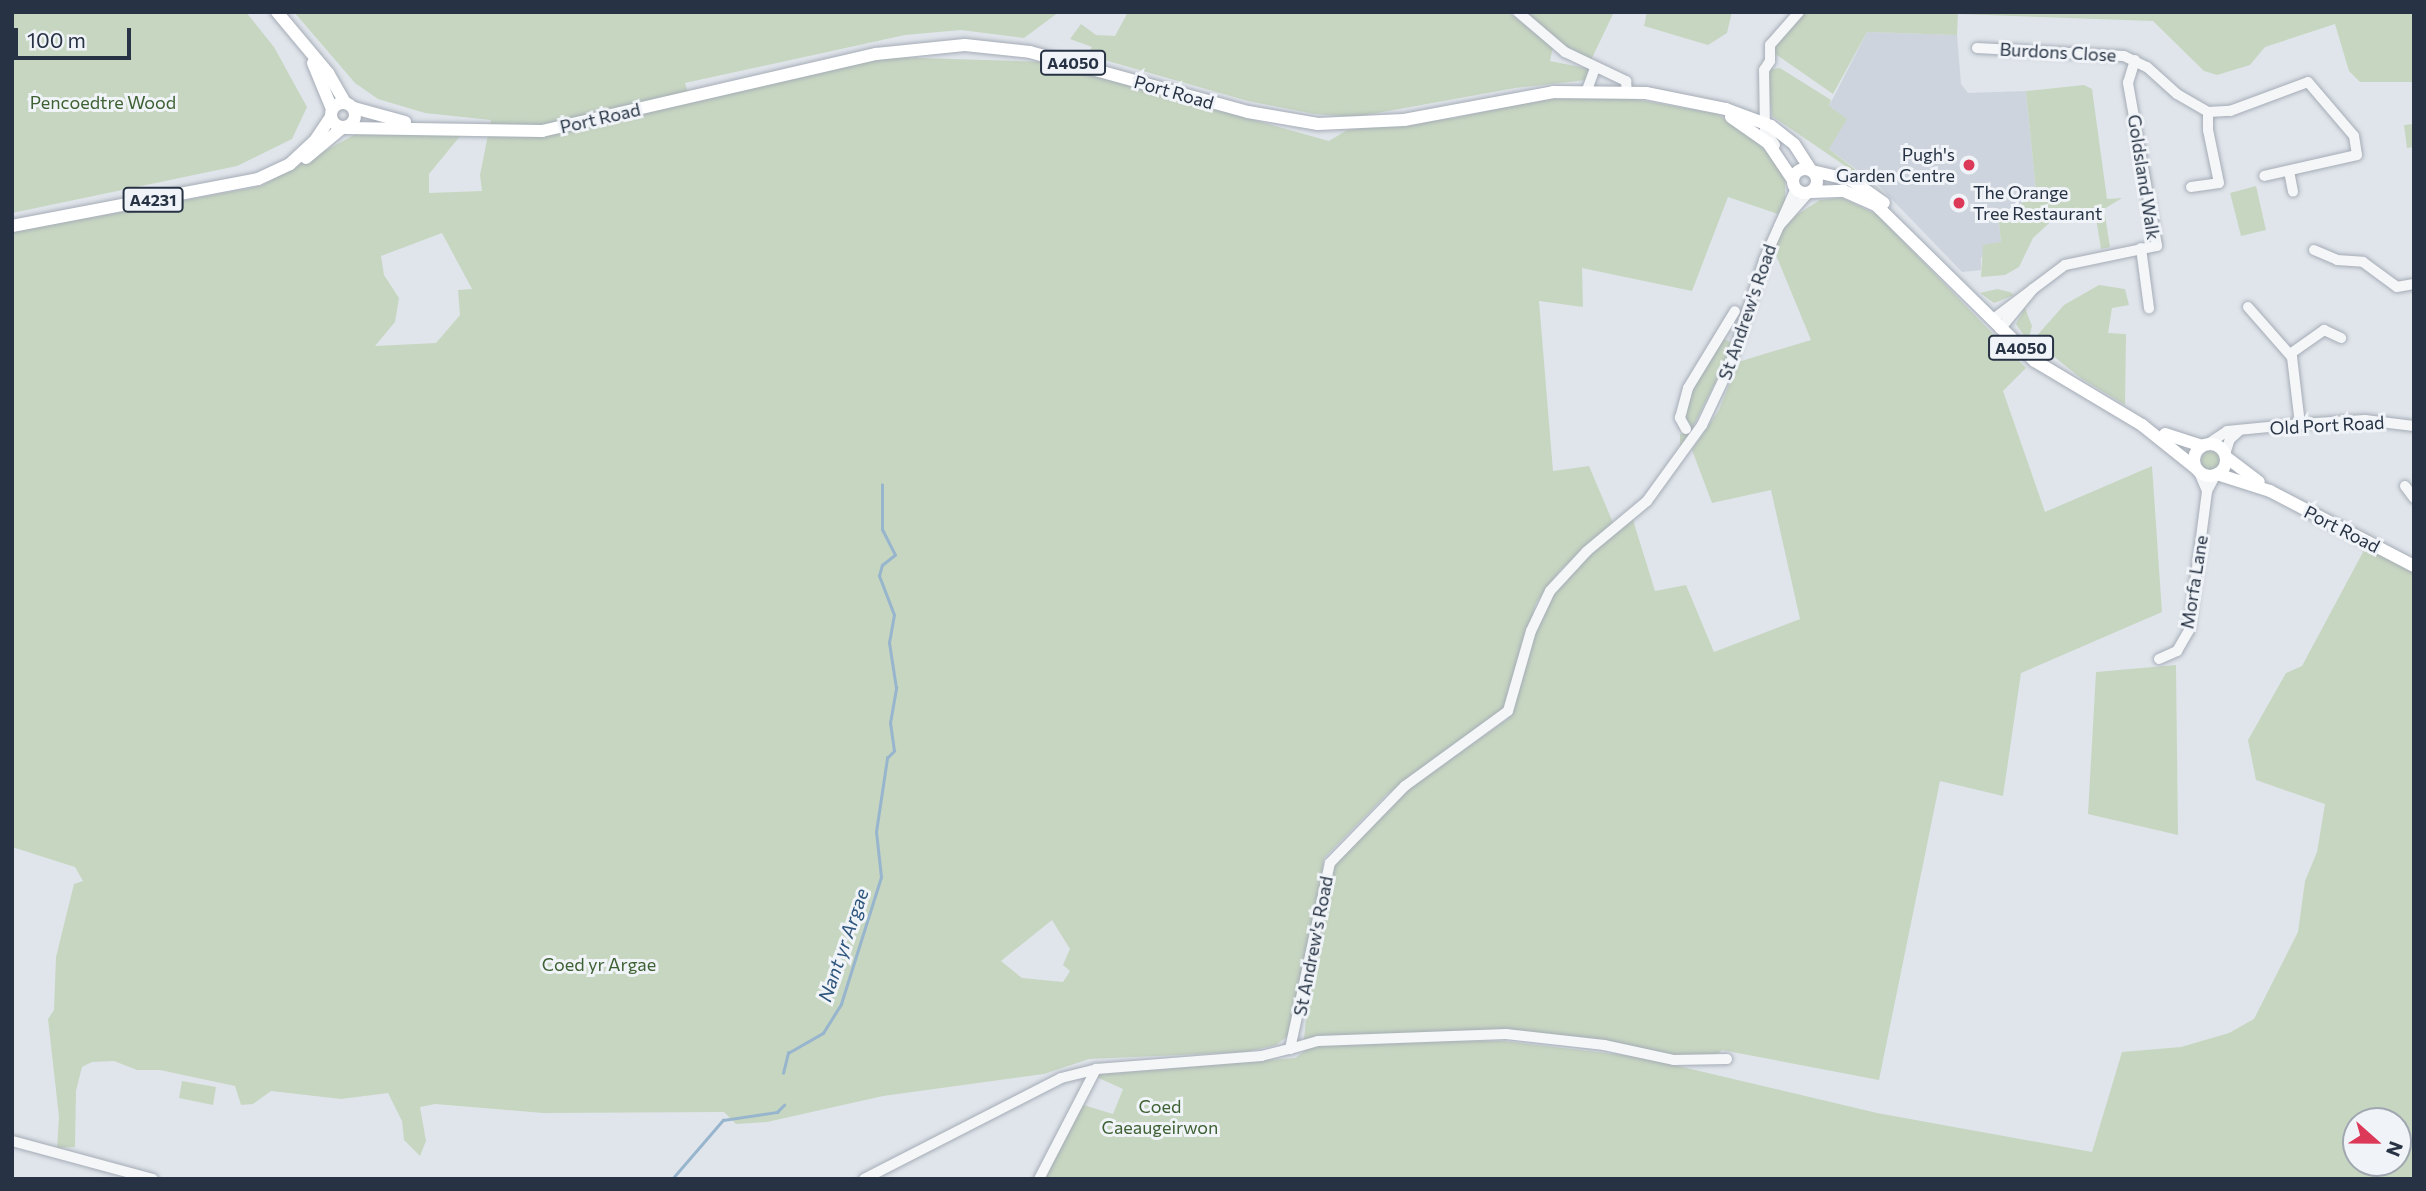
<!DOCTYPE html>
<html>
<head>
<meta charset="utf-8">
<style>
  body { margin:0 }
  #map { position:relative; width:2426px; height:1191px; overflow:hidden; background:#e0e5eb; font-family:Commissioner,sans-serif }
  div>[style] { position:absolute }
  .built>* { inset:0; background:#ced4dd }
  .green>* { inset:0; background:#c7d6c1 }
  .round { border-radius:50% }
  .stream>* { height:2.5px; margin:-1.25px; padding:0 1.25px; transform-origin:1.25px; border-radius:1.25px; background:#98b5ce }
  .roads { filter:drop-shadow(0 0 2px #a5acb6) drop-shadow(0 0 2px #a5acb6) }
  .minor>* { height:10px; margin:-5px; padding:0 5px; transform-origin:5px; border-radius:5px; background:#f4f6f8 }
  .major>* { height:12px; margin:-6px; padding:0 6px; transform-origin:6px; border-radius:6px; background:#fff }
  .major>.ring { margin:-6px; padding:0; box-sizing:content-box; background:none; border:12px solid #fff; border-radius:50% }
  .dots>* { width:19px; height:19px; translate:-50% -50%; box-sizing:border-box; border:4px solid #f0f4f8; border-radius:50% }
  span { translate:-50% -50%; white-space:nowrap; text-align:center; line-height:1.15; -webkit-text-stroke:6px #f0f4f8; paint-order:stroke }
  .shield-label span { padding:2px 5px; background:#f0f4f8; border:2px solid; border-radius:5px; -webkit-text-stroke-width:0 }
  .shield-label { font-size:16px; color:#273344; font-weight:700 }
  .street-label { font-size:18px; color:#273344 }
  .park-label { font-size:18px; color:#3e6133 }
  .poi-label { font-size:18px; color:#273344 }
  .right { translate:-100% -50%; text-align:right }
  .left { translate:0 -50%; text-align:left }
  .water-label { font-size:19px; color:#2d547c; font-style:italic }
  .frame { position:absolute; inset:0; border:14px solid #273344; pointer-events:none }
  .north { position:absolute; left:2342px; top:1107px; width:70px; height:70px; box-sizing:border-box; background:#f0f4f8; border:2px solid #a0a7b0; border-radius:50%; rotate:111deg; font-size:19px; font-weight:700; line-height:28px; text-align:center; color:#273344 }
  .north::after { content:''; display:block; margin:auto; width:24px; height:32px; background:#dc3959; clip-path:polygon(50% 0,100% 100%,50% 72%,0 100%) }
  .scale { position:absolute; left:14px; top:28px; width:117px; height:32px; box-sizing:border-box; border:4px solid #273344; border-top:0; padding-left:9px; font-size:21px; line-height:24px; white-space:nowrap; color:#273344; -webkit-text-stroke:5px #f0f4f8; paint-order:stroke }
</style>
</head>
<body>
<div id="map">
  <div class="built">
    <div style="clip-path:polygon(1867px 32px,1957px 35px,1961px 84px,1968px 93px,2026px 91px,2036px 191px,1999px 222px,2001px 242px,1981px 258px,1981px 270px,1962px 272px,1881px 188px,1829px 149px,1829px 106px)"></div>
  </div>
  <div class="green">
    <div style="clip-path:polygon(12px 12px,246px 12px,274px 47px,307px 107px,292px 139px,237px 166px,12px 213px)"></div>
    <div style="clip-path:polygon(evenodd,294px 12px,1059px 12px,1024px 38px,961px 30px,905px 35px,685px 83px,690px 100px,888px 57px,1047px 62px,1329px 141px,1347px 130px,1454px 118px,1543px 99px,1628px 98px,1718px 114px,1753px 138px,1777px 162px,1785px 175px,1785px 202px,1778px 214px,1728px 197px,1692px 291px,1582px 268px,1583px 307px,1539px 301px,1553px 471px,1589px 466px,1614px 525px,1561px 569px,1536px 603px,1509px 701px,1497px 716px,1387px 794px,1324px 858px,1315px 924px,1289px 1035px,1276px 1045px,1246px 1052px,1089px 1059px,1044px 1074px,883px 1096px,767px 1122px,736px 1124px,724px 1112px,543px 1113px,435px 1104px,420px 1107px,426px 1141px,420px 1156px,404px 1140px,402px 1121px,388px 1093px,341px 1099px,271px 1091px,253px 1104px,241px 1105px,235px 1086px,160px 1070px,137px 1070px,114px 1061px,92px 1062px,82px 1067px,76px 1091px,75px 1147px,57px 1148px,59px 1117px,48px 1019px,54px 1010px,56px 957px,74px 884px,83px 881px,75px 867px,12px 847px,12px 232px,261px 186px,354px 135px,373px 131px,461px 135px,429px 174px,429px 193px,482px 191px,480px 175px,491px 120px,425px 113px,378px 99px,355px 83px,294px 12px,442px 233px,472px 289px,458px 290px,460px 315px,436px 343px,375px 346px,395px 322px,399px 298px,384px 275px,381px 256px,442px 233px,294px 12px,1052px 920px,1070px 949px,1063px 965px,1070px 971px,1063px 982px,1022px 978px,1001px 961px,1052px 920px)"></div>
    <div style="clip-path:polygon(1128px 12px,1508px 12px,1553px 47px,1550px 61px,1590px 69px,1586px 80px,1515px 88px,1355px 117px,1314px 114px,1248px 101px,1087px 55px,1092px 47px,1070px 39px,1081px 24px,1096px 35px,1115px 36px)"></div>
    <div style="clip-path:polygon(1524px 12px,1614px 12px,1591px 60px,1562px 46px)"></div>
    <div style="clip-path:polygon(1647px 12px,1732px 12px,1727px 33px,1708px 45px,1644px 26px)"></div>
    <div style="clip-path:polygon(1805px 12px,2414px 12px,2414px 82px,2360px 82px,2349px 71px,2335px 24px,2265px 47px,2250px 65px,2217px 75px,2204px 71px,2153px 21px,1958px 14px,1957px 35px,1867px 32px,1833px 94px,1774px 53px,1777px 41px)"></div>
    <div style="clip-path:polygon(1780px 68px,1831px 100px,1829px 106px,1847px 119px,1829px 149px,1885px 193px,1772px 116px,1767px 81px,1771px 69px)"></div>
    <div style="clip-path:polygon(2084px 85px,2092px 89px,2107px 199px,2122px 198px,2104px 209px,2110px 247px,2101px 249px,2095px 212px,2059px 214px,2033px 238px,2019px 267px,2005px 275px,1981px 277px,1983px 245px,2001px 242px,1999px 222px,2036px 191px,2026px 91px)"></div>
    <div style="clip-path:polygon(2414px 124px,2414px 147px,2407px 148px,2404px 125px)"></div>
    <div style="clip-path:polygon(2256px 186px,2266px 230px,2241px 236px,2230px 193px)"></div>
    <div style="clip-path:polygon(1842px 198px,1878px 215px,2026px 368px,2003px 391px,2045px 512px,2152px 466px,2162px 612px,2021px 673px,2003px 796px,1940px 781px,1879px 1080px,1722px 1050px,1715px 1056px,1680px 1058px,1508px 1033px,1304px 1040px,1309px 987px,1335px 863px,1402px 794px,1509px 718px,1534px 632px,1549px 598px,1587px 557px,1633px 520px,1655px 591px,1686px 585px,1714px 652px,1800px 619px,1771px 490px,1712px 503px,1692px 450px,1719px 410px,1738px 362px,1811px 340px,1773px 248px,1780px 231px,1795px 216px,1820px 200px)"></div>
    <div style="clip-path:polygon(2099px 285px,2125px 289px,2129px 305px,2112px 308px,2108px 333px,2126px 334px,2125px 405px,2082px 379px,2033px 340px,2064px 305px)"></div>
    <div style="clip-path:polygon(1997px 289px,2010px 292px,2014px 295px,1994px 303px,1980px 293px)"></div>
    <div style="clip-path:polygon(2025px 308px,2032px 326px,2028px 341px,2016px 324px)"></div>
    <div style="clip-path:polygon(1722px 338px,1732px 343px,1728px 357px,1680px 453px,1680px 434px,1688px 432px,1683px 418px,1692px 385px)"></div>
    <div class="round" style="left:2201px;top:451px;width:20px;height:20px"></div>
    <div style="clip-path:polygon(evenodd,2370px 539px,2414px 562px,2414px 1179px,1036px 1179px,1074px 1102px,1113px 1114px,1123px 1089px,1092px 1075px,1295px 1058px,1312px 1046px,1383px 1040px,1503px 1041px,1640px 1057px,1877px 1113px,2092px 1152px,2122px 1052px,2181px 1047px,2229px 1033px,2254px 1019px,2298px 932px,2305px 881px,2317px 852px,2325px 804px,2256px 780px,2248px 740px,2286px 673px,2302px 666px,2370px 539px,2356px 1121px,2398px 1121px,2398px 1163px,2356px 1163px,2356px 1121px)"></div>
    <div style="clip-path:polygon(2176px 665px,2178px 835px,2088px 814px,2096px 672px)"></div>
    <div style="clip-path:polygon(182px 1081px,216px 1087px,213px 1105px,179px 1098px)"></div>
  </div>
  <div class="stream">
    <div style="left:783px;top:1073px;width:21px;rotate:-76deg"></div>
    <div style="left:788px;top:1053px;width:40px;rotate:-29.7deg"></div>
    <div style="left:823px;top:1033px;width:34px;rotate:-58deg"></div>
    <div style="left:841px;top:1004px;width:133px;rotate:-72.5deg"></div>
    <div style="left:881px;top:877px;width:45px;rotate:-96.3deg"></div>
    <div style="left:876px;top:832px;width:75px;rotate:-81.5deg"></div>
    <div style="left:887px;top:758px;width:10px;rotate:-45deg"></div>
    <div style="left:894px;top:751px;width:28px;rotate:-98deg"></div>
    <div style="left:890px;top:723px;width:36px;rotate:-80deg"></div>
    <div style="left:896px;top:688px;width:46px;rotate:-98.8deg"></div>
    <div style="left:889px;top:643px;width:28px;rotate:-80deg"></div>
    <div style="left:894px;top:615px;width:42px;rotate:-111deg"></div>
    <div style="left:879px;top:576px;width:11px;rotate:-75deg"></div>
    <div style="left:882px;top:565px;width:16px;rotate:-38deg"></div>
    <div style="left:895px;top:555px;width:28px;rotate:-117deg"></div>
    <div style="left:882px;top:530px;width:45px;rotate:-90deg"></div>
    <div style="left:672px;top:1179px;width:78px;rotate:-49.2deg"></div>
    <div style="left:723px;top:1120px;width:55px;rotate:-8.4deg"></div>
    <div style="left:777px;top:1112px;width:10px;rotate:-45deg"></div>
  </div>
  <div class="roads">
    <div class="minor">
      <div style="left:1518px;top:12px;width:62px;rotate:40.4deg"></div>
      <div style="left:1565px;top:52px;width:68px;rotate:25.4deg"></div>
      <div style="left:1626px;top:81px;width:11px;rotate:85deg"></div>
      <div style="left:1977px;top:48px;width:147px;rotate:3.1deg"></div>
      <div style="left:2124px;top:56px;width:25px;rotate:26deg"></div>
      <div style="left:2147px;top:67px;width:40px;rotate:42deg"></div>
      <div style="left:2177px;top:94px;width:36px;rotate:30deg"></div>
      <div style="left:2208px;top:112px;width:22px;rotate:-3deg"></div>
      <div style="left:2230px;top:111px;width:83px;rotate:-20.4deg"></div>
      <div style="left:2308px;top:82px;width:71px;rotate:49.6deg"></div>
      <div style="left:2354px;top:136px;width:19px;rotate:81deg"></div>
      <div style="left:2357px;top:155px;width:95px;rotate:167.3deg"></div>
      <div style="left:1587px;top:90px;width:23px;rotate:-70deg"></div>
      <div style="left:1775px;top:145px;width:17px;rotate:-126deg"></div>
      <div style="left:1765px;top:131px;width:61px;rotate:-90.9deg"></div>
      <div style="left:1764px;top:70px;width:11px;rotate:-56deg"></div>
      <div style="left:1770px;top:61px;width:16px;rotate:-90deg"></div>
      <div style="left:1770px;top:45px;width:44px;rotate:-48.7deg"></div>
      <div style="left:2289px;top:171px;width:21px;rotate:79deg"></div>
      <div style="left:2191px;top:187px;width:28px;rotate:-8deg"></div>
      <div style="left:2219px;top:183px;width:54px;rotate:-101.7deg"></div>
      <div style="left:2208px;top:130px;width:18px;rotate:-90deg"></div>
      <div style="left:1779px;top:226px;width:45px;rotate:-48.6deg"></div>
      <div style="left:2141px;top:248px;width:61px;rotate:82.4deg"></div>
      <div style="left:2314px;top:250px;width:25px;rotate:23deg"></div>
      <div style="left:2337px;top:260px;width:26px;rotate:4deg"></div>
      <div style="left:2363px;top:262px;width:42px;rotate:36.3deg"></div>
      <div style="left:2397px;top:287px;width:17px;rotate:-10deg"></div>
      <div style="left:2248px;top:307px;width:67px;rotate:48.7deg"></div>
      <div style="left:2292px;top:357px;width:67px;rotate:83.2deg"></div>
      <div style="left:1992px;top:320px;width:51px;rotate:-37.1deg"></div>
      <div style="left:2000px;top:329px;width:52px;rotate:-50.5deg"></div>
      <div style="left:2033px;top:289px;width:40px;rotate:-37deg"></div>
      <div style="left:2065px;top:265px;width:94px;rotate:-11.7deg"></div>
      <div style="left:2157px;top:246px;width:166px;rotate:-100.1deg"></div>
      <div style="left:2128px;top:83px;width:24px;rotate:-73deg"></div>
      <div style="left:2290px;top:354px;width:42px;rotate:-35.2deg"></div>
      <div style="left:2324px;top:330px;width:19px;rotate:25deg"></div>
      <div style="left:1686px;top:429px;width:13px;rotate:-119deg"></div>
      <div style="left:1680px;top:418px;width:31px;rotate:-75deg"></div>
      <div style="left:1688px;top:388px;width:90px;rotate:-58.6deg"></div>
      <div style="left:2208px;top:444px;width:23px;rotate:-34deg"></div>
      <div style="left:2227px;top:431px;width:73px;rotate:-5.5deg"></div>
      <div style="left:2300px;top:424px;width:65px;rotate:-3.5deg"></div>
      <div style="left:2365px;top:420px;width:49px;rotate:7deg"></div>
      <div style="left:2225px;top:454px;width:16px;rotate:-72deg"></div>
      <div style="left:2230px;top:439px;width:12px;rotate:-42deg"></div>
      <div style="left:2199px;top:472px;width:21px;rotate:67deg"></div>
      <div style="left:2405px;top:486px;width:15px;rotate:53deg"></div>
      <div style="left:2159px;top:659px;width:20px;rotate:-24deg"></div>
      <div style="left:2177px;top:651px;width:24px;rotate:-60deg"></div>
      <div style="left:2189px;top:630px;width:140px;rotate:-82.6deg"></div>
      <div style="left:2207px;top:491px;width:17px;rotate:-62deg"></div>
      <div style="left:1290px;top:1049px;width:29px;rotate:-16deg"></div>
      <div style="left:1318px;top:1041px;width:188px;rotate:-2.1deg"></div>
      <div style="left:1506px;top:1034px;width:99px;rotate:6.4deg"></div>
      <div style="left:1604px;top:1045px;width:72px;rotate:12.1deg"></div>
      <div style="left:1674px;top:1060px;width:53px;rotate:-1.1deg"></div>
      <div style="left:12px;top:1141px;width:146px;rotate:15.1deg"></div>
      <div style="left:864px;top:1179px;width:221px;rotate:-27.1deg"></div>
      <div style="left:1061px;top:1078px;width:36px;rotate:-14deg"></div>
      <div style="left:1096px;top:1069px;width:166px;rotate:-4.5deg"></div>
      <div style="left:1261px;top:1056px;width:30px;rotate:-14deg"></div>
      <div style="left:1290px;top:1049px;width:190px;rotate:-77.9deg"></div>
      <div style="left:1330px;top:863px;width:107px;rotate:-45.8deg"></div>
      <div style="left:1405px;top:786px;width:127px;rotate:-36.1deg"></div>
      <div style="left:1508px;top:711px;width:83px;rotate:-74deg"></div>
      <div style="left:1531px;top:631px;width:44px;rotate:-64.6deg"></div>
      <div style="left:1550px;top:591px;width:54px;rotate:-47.2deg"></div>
      <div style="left:1587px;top:551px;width:78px;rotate:-39.8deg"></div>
      <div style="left:1647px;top:501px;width:94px;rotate:-54.1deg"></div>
      <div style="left:1702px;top:425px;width:63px;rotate:-64.7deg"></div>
      <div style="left:1729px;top:368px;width:114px;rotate:-72deg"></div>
      <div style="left:1764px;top:260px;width:79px;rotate:-66deg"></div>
      <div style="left:1039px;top:1179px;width:124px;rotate:-62.6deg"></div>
    </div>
    <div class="major">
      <div style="left:277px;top:12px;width:80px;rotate:50.1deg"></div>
      <div style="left:328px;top:73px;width:34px;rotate:60deg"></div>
      <div style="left:313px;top:63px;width:50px;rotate:67.6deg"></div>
      <div class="ring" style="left:331px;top:103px;width:12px;height:12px"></div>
      <div style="left:354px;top:108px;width:53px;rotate:15.4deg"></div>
      <div style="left:1731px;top:117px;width:45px;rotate:35.1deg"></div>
      <div style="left:1768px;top:143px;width:45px;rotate:56deg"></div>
      <div style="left:346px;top:128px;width:196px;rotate:0.9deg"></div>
      <div style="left:542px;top:131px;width:343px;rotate:-13deg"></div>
      <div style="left:876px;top:54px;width:89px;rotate:-5.8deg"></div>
      <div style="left:965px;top:45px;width:65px;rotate:6.1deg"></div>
      <div style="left:1030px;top:52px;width:226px;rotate:15.4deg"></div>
      <div style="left:1248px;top:112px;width:71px;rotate:9.7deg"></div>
      <div style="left:1318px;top:124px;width:86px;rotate:-2.7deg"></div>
      <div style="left:1404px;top:120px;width:152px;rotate:-10.6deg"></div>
      <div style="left:1553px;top:92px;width:93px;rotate:0.6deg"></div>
      <div style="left:1646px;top:93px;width:82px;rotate:11.3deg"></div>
      <div style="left:1726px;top:109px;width:48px;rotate:20.7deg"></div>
      <div style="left:1771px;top:126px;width:29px;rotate:38deg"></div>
      <div style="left:1794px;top:144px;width:30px;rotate:57deg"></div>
      <div style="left:306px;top:158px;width:47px;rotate:-39.8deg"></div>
      <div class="ring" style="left:1793px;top:169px;width:12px;height:12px"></div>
      <div style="left:1812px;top:171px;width:40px;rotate:13deg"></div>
      <div style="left:1851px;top:180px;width:40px;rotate:34.9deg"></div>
      <div style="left:1811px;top:192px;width:33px;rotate:-2deg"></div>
      <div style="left:1844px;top:191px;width:36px;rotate:24deg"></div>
      <div style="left:1877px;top:206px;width:221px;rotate:44.5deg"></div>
      <div style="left:2035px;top:361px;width:125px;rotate:30.9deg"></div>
      <div style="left:2142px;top:425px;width:70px;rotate:38.7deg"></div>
      <div style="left:12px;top:226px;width:250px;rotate:-10.8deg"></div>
      <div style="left:258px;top:179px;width:35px;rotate:-25deg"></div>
      <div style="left:290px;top:164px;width:33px;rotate:-43deg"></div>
      <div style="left:314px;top:142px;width:30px;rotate:-56deg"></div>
      <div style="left:2165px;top:434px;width:39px;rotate:18deg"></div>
      <div class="ring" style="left:2194px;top:444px;width:20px;height:20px"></div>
      <div style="left:2226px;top:457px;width:41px;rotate:37.1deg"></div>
      <div style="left:2217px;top:474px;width:56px;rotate:17.8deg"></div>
      <div style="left:2270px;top:491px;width:162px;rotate:27.5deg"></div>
    </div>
  </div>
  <div class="dots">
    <div style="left:1969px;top:165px;background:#dc3959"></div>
    <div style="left:1959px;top:203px;background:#dc3959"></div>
  </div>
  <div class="shield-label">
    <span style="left:1073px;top:63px">A4050</span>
    <span style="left:153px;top:200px">A4231</span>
    <span style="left:2021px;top:348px">A4050</span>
  </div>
  <div class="street-label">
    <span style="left:2058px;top:52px;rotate:3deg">Burdons Close</span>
    <span style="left:1174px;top:92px;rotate:16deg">Port Road</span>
    <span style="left:600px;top:118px;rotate:-13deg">Port Road</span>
    <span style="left:2144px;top:177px;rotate:81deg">Goldsland Walk</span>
    <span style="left:1747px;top:312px;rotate:-71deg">St Andrew's Road</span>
    <span style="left:2327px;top:425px;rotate:-3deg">Old Port Road</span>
    <span style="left:2342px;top:529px;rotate:27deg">Port Road</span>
    <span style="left:2194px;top:582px;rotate:-81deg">Morfa Lane</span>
    <span style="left:1313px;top:946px;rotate:-79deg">St Andrew's Road</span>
  </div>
  <div class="park-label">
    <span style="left:103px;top:102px">Pencoedtre Wood</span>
    <span style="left:599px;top:964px">Coed yr Argae</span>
    <span style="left:1160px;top:1117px">Coed<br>Caeaugeirwon</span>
  </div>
  <div class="poi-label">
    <span class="right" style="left:1955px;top:165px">Pugh's<br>Garden Centre</span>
    <span class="left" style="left:1973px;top:203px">The Orange<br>Tree Restaurant</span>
  </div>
  <div class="water-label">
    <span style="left:843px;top:945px;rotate:-71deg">Nant yr Argae</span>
  </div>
  <div class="frame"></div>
  <div class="north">N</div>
  <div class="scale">100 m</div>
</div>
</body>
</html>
